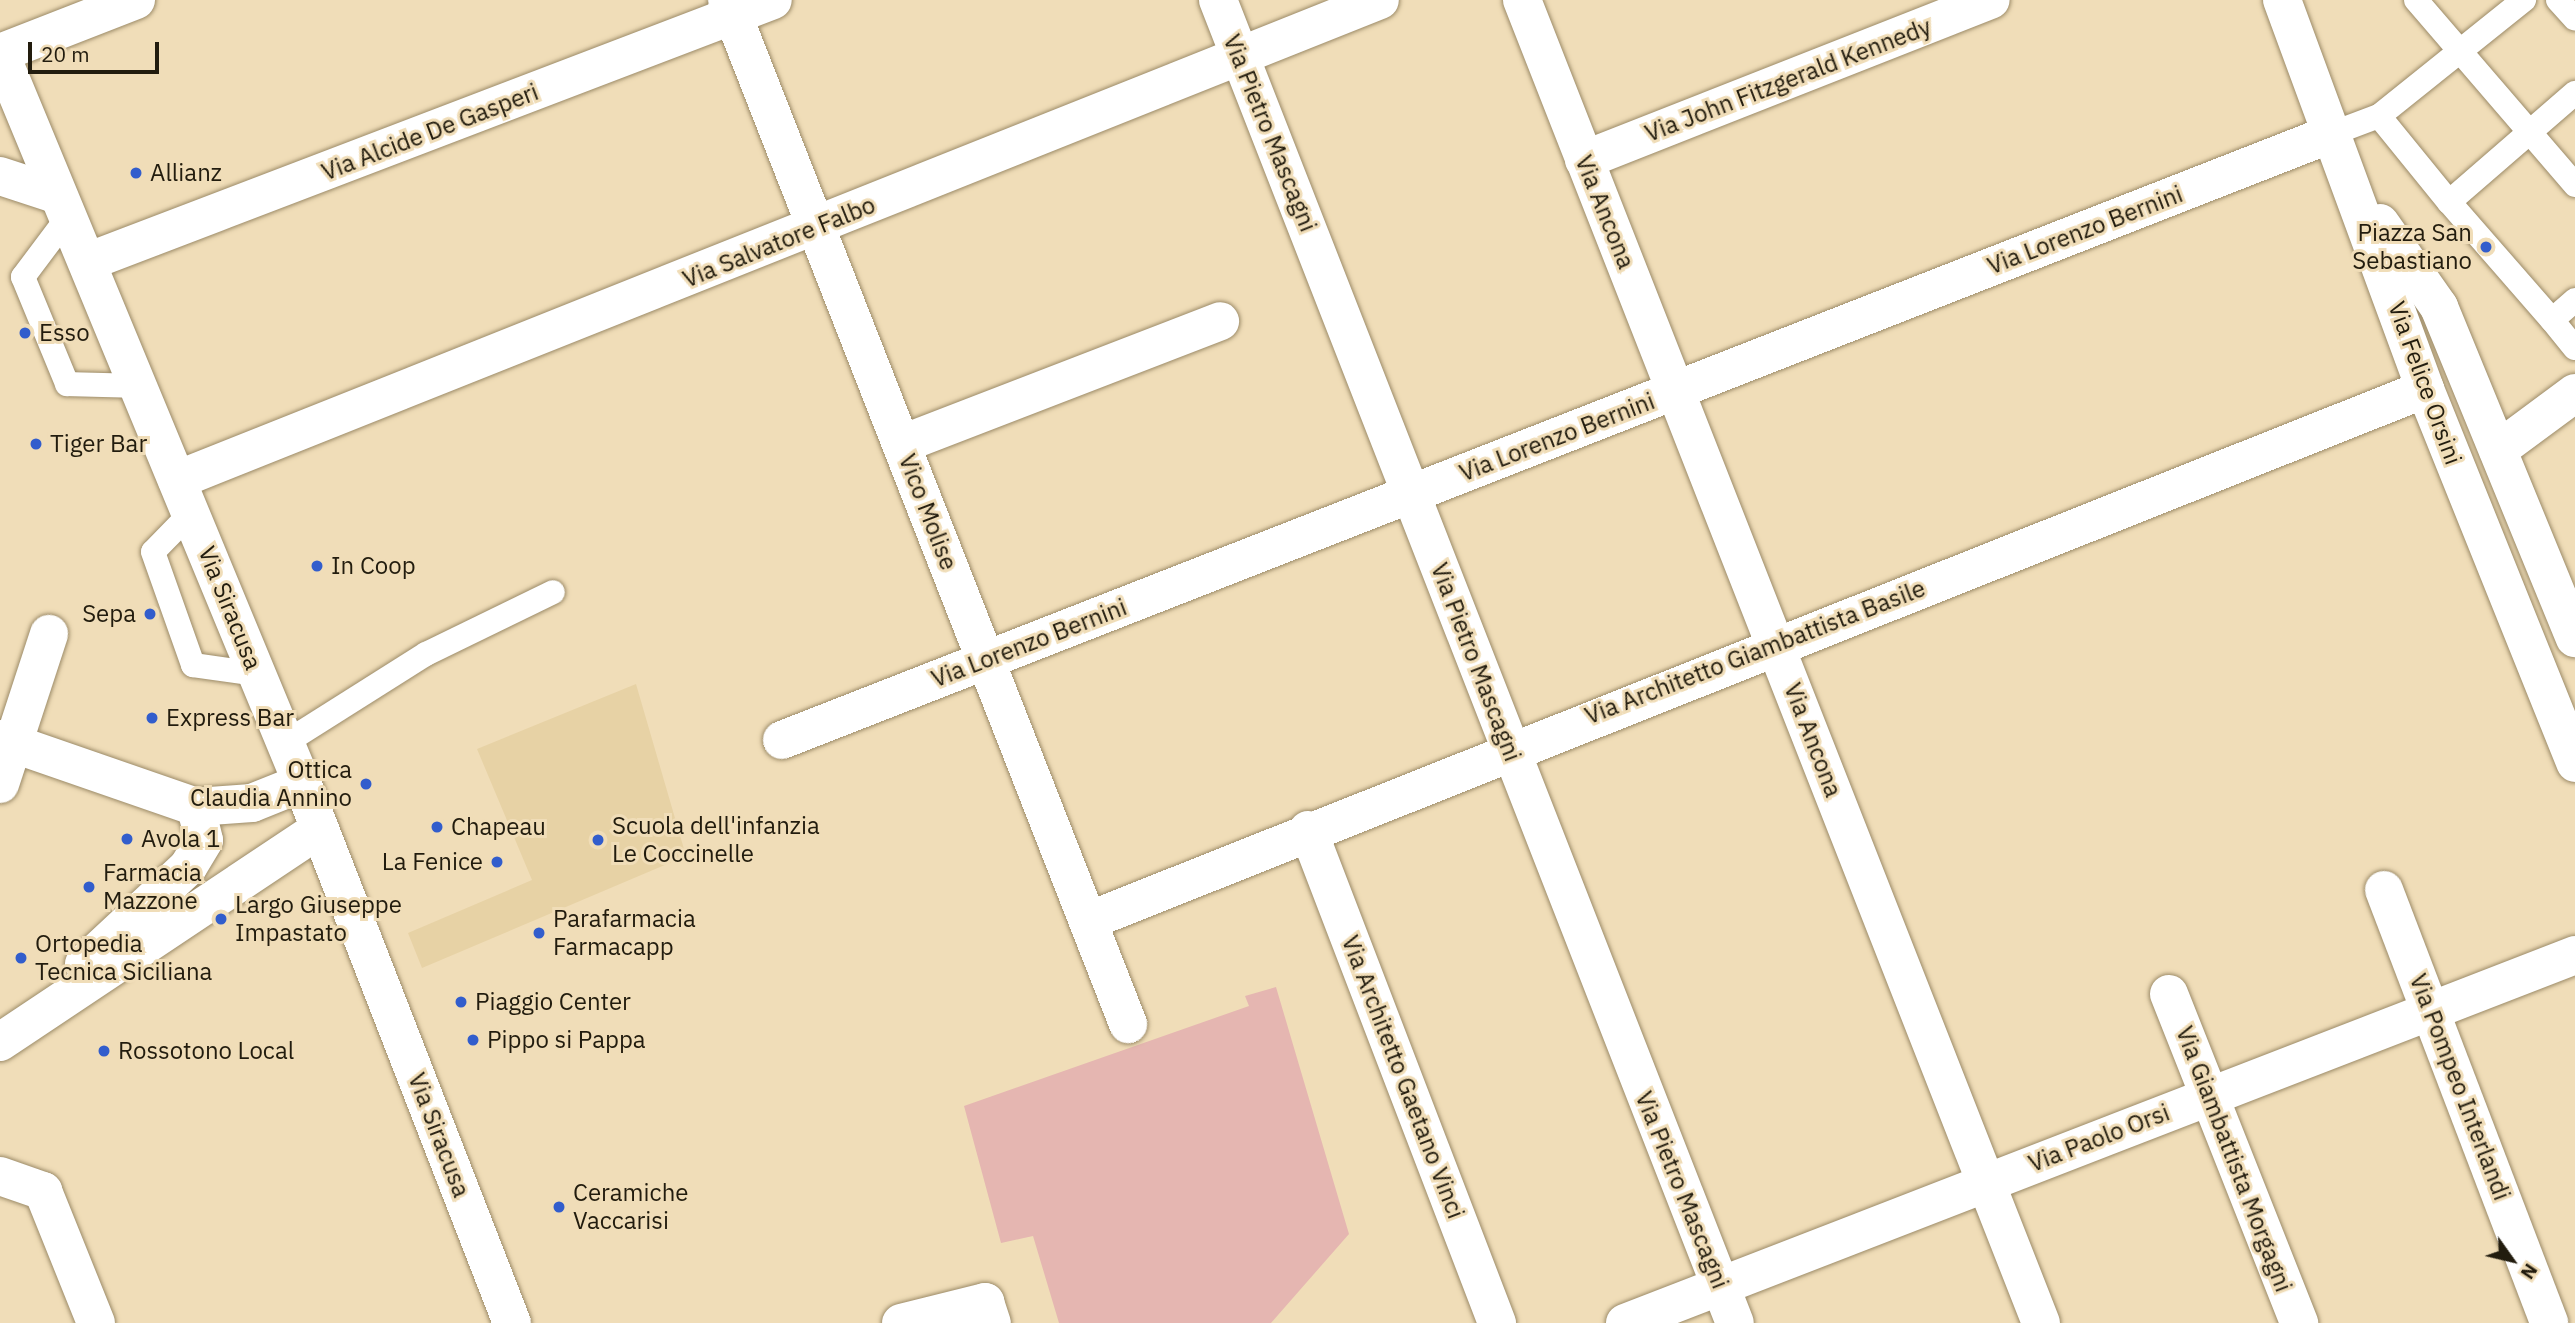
<!DOCTYPE html>
<html>
<head>
<meta charset="utf-8">
<style>
  body { margin:0 }
  #map { position:relative; width:2575px; height:1323px; overflow:hidden; background:#f0ddb8; font-family:"IBM Plex Sans",sans-serif }
  div>[style] { position:absolute }
  .built>* { inset:0; background:#e7d2a5 }
  .green>* { inset:0; background:#e5b6b1 }
  .roads { filter:drop-shadow(0 0 2px #9c8b68) drop-shadow(0 0 2px #9c8b68) }
  .service>* { height:24px; margin:-12px; padding:0 12px; transform-origin:12px; border-radius:12px; background:#fff }
  .minor>* { height:38px; margin:-19px; padding:0 19px; transform-origin:19px; border-radius:19px; background:#fff }
  .secondary>* { height:38px; margin:-19px; padding:0 19px; transform-origin:19px; border-radius:19px; background:#fff }
  .dots>* { width:19px; height:19px; translate:-50% -50%; box-sizing:border-box; border:4px solid #f0ddb8; border-radius:50% }
  span { translate:-50% -50%; white-space:nowrap; text-align:center; line-height:1.15; -webkit-text-stroke:6px #f0ddb8; paint-order:stroke }
  .street-label { font-size:24px; color:#221c0e }
  .poi-label { font-size:24px; color:#221c0e }
  .left { translate:0 -50%; text-align:left }
  .right { translate:-100% -50%; text-align:right }
  .north { position:absolute; left:2477px; top:1225px; width:70px; height:70px; -webkit-text-stroke:5px #f0ddb8; paint-order:stroke; rotate:124deg; font-size:19px; font-weight:700; line-height:28px; text-align:center; color:#221c0e }
  .north::after { content:''; display:block; margin:auto; width:24px; height:32px; background:#221c0e; clip-path:polygon(50% 0,100% 100%,50% 72%,0 100%) }
  .scale { position:absolute; left:28px; top:42px; width:131px; height:32px; box-sizing:border-box; border:4px solid #221c0e; border-top:0; padding-left:9px; font-size:21px; line-height:24px; white-space:nowrap; color:#221c0e; -webkit-text-stroke:5px #f0ddb8; paint-order:stroke }
</style>
</head>
<body>
<div id="map">
  <div class="built">
    <div style="clip-path:polygon(636px 684px,686px 856px,422px 968px,408px 933px,532px 880px,477px 749px)"></div>
  </div>
  <div class="green">
    <div style="clip-path:polygon(1276px 987px,1349px 1234px,1271px 1323px,1059px 1323px,1033px 1236px,1001px 1243px,964px 1106px,1249px 1006px,1245px 996px)"></div>
  </div>
  <div class="roads">
    <div class="service">
      <div style="left:2416px;top:0;width:244px;rotate:49.3deg"></div>
      <div style="left:2558px;top:0;width:25px;rotate:48deg"></div>
      <div style="left:2379px;top:116px;width:186px;rotate:-38.7deg"></div>
      <div style="left:2331px;top:134px;width:51px;rotate:-20.6deg"></div>
      <div style="left:2379px;top:116px;width:111px;rotate:50.9deg"></div>
      <div style="left:68px;top:217px;width:75px;rotate:126.9deg"></div>
      <div style="left:23px;top:277px;width:116px;rotate:67.6deg"></div>
      <div style="left:67px;top:384px;width:72px;rotate:1.6deg"></div>
      <div style="left:2575px;top:300px;width:30px;rotate:139deg"></div>
      <div style="left:2552px;top:320px;width:36px;rotate:51deg"></div>
      <div style="left:2552px;top:320px;width:157px;rotate:-131.1deg"></div>
      <div style="left:2449px;top:202px;width:167px;rotate:-40.9deg"></div>
      <div style="left:191px;top:513px;width:54px;rotate:134.3deg"></div>
      <div style="left:153px;top:552px;width:120px;rotate:70.5deg"></div>
      <div style="left:193px;top:665px;width:65px;rotate:8deg"></div>
      <div style="left:285px;top:743px;width:167px;rotate:-32.3deg"></div>
      <div style="left:426px;top:654px;width:141px;rotate:-26deg"></div>
    </div>
    <div class="minor">
      <div style="left:727px;top:0;width:1100px;rotate:68.61deg"></div>
      <div style="left:1218px;top:0;width:1420px;rotate:68.66deg"></div>
      <div style="left:1522px;top:0;width:1421px;rotate:68.58deg"></div>
      <div style="left:2282px;top:0;width:414px;rotate:69.8deg"></div>
      <div style="left:2425px;top:389px;width:403px;rotate:68.1deg"></div>
      <div style="left:0;top:53px;width:146px;rotate:-21.3deg"></div>
      <div style="left:1584px;top:160px;width:437px;rotate:-21.5deg"></div>
      <div style="left:0;top:176px;width:61px;rotate:18.1deg"></div>
      <div style="left:2380px;top:223px;width:103px;rotate:54.9deg"></div>
      <div style="left:2439px;top:307px;width:358px;rotate:67.7deg"></div>
      <div style="left:87px;top:262px;width:734px;rotate:-20.9deg"></div>
      <div style="left:902px;top:444px;width:341px;rotate:-21.1deg"></div>
      <div style="left:2498px;top:450px;width:96px;rotate:-36.5deg"></div>
      <div style="left:177px;top:480px;width:1295px;rotate:-21.75deg"></div>
      <div style="left:0;top:739px;width:207px;rotate:19.1deg"></div>
      <div style="left:196px;top:807px;width:56px;rotate:-4.1deg"></div>
      <div style="left:252px;top:803px;width:54px;rotate:-21.8deg"></div>
      <div style="left:782px;top:740px;width:1663px;rotate:-21.37deg"></div>
      <div style="left:0;top:784px;width:158px;rotate:-71.9deg"></div>
      <div style="left:1308px;top:830px;width:528px;rotate:69.02deg"></div>
      <div style="left:2384px;top:890px;width:463px;rotate:69.1deg"></div>
      <div style="left:1088px;top:921px;width:1439px;rotate:-21.7deg"></div>
      <div style="left:84px;top:964px;width:142px;rotate:-43deg"></div>
      <div style="left:188px;top:867px;width:31px;rotate:-59deg"></div>
      <div style="left:204px;top:840px;width:34px;rotate:-104deg"></div>
      <div style="left:2169px;top:994px;width:354px;rotate:68.4deg"></div>
      <div style="left:0;top:1042px;width:384px;rotate:-33.7deg"></div>
      <div style="left:0;top:1176px;width:46px;rotate:19.2deg"></div>
      <div style="left:43px;top:1191px;width:142px;rotate:68.1deg"></div>
      <div style="left:901px;top:1323px;width:87px;rotate:-14deg"></div>
      <div style="left:985px;top:1302px;width:22px;rotate:72deg"></div>
      <div style="left:1625px;top:1323px;width:1019px;rotate:-21.17deg"></div>
    </div>
    <div class="secondary">
      <div style="left:0;top:53px;width:790px;rotate:67.53deg"></div>
      <div style="left:302px;top:783px;width:579px;rotate:68.75deg"></div>
    </div>
  </div>
  <div class="dots">
    <div style="left:136px;top:173px;background:#325dcc"></div>
    <div style="left:2486px;top:247px;background:#325dcc"></div>
    <div style="left:25px;top:333px;background:#325dcc"></div>
    <div style="left:36px;top:444px;background:#325dcc"></div>
    <div style="left:317px;top:566px;background:#325dcc"></div>
    <div style="left:150px;top:614px;background:#325dcc"></div>
    <div style="left:152px;top:718px;background:#325dcc"></div>
    <div style="left:366px;top:784px;background:#325dcc"></div>
    <div style="left:437px;top:827px;background:#325dcc"></div>
    <div style="left:127px;top:839px;background:#325dcc"></div>
    <div style="left:598px;top:840px;background:#325dcc"></div>
    <div style="left:497px;top:862px;background:#325dcc"></div>
    <div style="left:89px;top:887px;background:#325dcc"></div>
    <div style="left:221px;top:919px;background:#325dcc"></div>
    <div style="left:539px;top:933px;background:#325dcc"></div>
    <div style="left:21px;top:958px;background:#325dcc"></div>
    <div style="left:461px;top:1002px;background:#325dcc"></div>
    <div style="left:473px;top:1040px;background:#325dcc"></div>
    <div style="left:104px;top:1051px;background:#325dcc"></div>
    <div style="left:559px;top:1207px;background:#325dcc"></div>
  </div>
  <div class="street-label">
    <span style="left:1788px;top:80px;rotate:-21deg">Via John Fitzgerald Kennedy</span>
    <span style="left:430px;top:132px;rotate:-21deg">Via Alcide De Gasperi</span>
    <span style="left:1270px;top:133px;rotate:68deg">Via Pietro Mascagni</span>
    <span style="left:1605px;top:212px;rotate:68deg">Via Ancona</span>
    <span style="left:2085px;top:230px;rotate:-21deg">Via Lorenzo Bernini</span>
    <span style="left:779px;top:242px;rotate:-22deg">Via Salvatore Falbo</span>
    <span style="left:2425px;top:383px;rotate:70deg">Via Felice Orsini</span>
    <span style="left:1557px;top:437px;rotate:-21deg">Via Lorenzo Bernini</span>
    <span style="left:928px;top:512px;rotate:69deg">Vico Molise</span>
    <span style="left:230px;top:608px;rotate:68deg">Via Siracusa</span>
    <span style="left:1029px;top:643px;rotate:-21deg">Via Lorenzo Bernini</span>
    <span style="left:1755px;top:652px;rotate:-21deg">Via Architetto Giambattista Basile</span>
    <span style="left:1476px;top:662px;rotate:69deg">Via Pietro Mascagni</span>
    <span style="left:1813px;top:740px;rotate:69deg">Via Ancona</span>
    <span style="left:1403px;top:1077px;rotate:69deg">Via Architetto Gaetano Vinci</span>
    <span style="left:2460px;top:1087px;rotate:69deg">Via Pompeo Interlandi</span>
    <span style="left:439px;top:1135px;rotate:69deg">Via Siracusa</span>
    <span style="left:2099px;top:1138px;rotate:-21deg">Via Paolo Orsi</span>
    <span style="left:2234px;top:1159px;rotate:69deg">Via Giambattista Morgagni</span>
    <span style="left:1682px;top:1190px;rotate:68deg">Via Pietro Mascagni</span>
  </div>
  <div class="poi-label">
    <span class="left" style="left:150px;top:173px">Allianz</span>
    <span class="right" style="left:2472px;top:247px">Piazza San<br>Sebastiano</span>
    <span class="left" style="left:39px;top:333px">Esso</span>
    <span class="left" style="left:50px;top:444px">Tiger Bar</span>
    <span class="left" style="left:331px;top:566px">In Coop</span>
    <span class="right" style="left:136px;top:614px">Sepa</span>
    <span class="left" style="left:166px;top:718px">Express Bar</span>
    <span class="right" style="left:352px;top:784px">Ottica<br>Claudia Annino</span>
    <span class="left" style="left:612px;top:840px">Scuola dell'infanzia<br>Le Coccinelle</span>
    <span class="left" style="left:451px;top:827px">Chapeau</span>
    <span class="left" style="left:141px;top:839px">Avola 1</span>
    <span class="right" style="left:483px;top:862px">La Fenice</span>
    <span class="left" style="left:103px;top:887px">Farmacia<br>Mazzone</span>
    <span class="left" style="left:235px;top:919px">Largo Giuseppe<br>Impastato</span>
    <span class="left" style="left:553px;top:933px">Parafarmacia<br>Farmacapp</span>
    <span class="left" style="left:35px;top:958px">Ortopedia<br>Tecnica Siciliana</span>
    <span class="left" style="left:475px;top:1002px">Piaggio Center</span>
    <span class="left" style="left:487px;top:1040px">Pippo si Pappa</span>
    <span class="left" style="left:118px;top:1051px">Rossotono Local</span>
    <span class="left" style="left:573px;top:1207px">Ceramiche<br>Vaccarisi</span>
  </div>
  <div class="north">N</div>
  <div class="scale">20 m</div>
</div>
</body>
</html>
